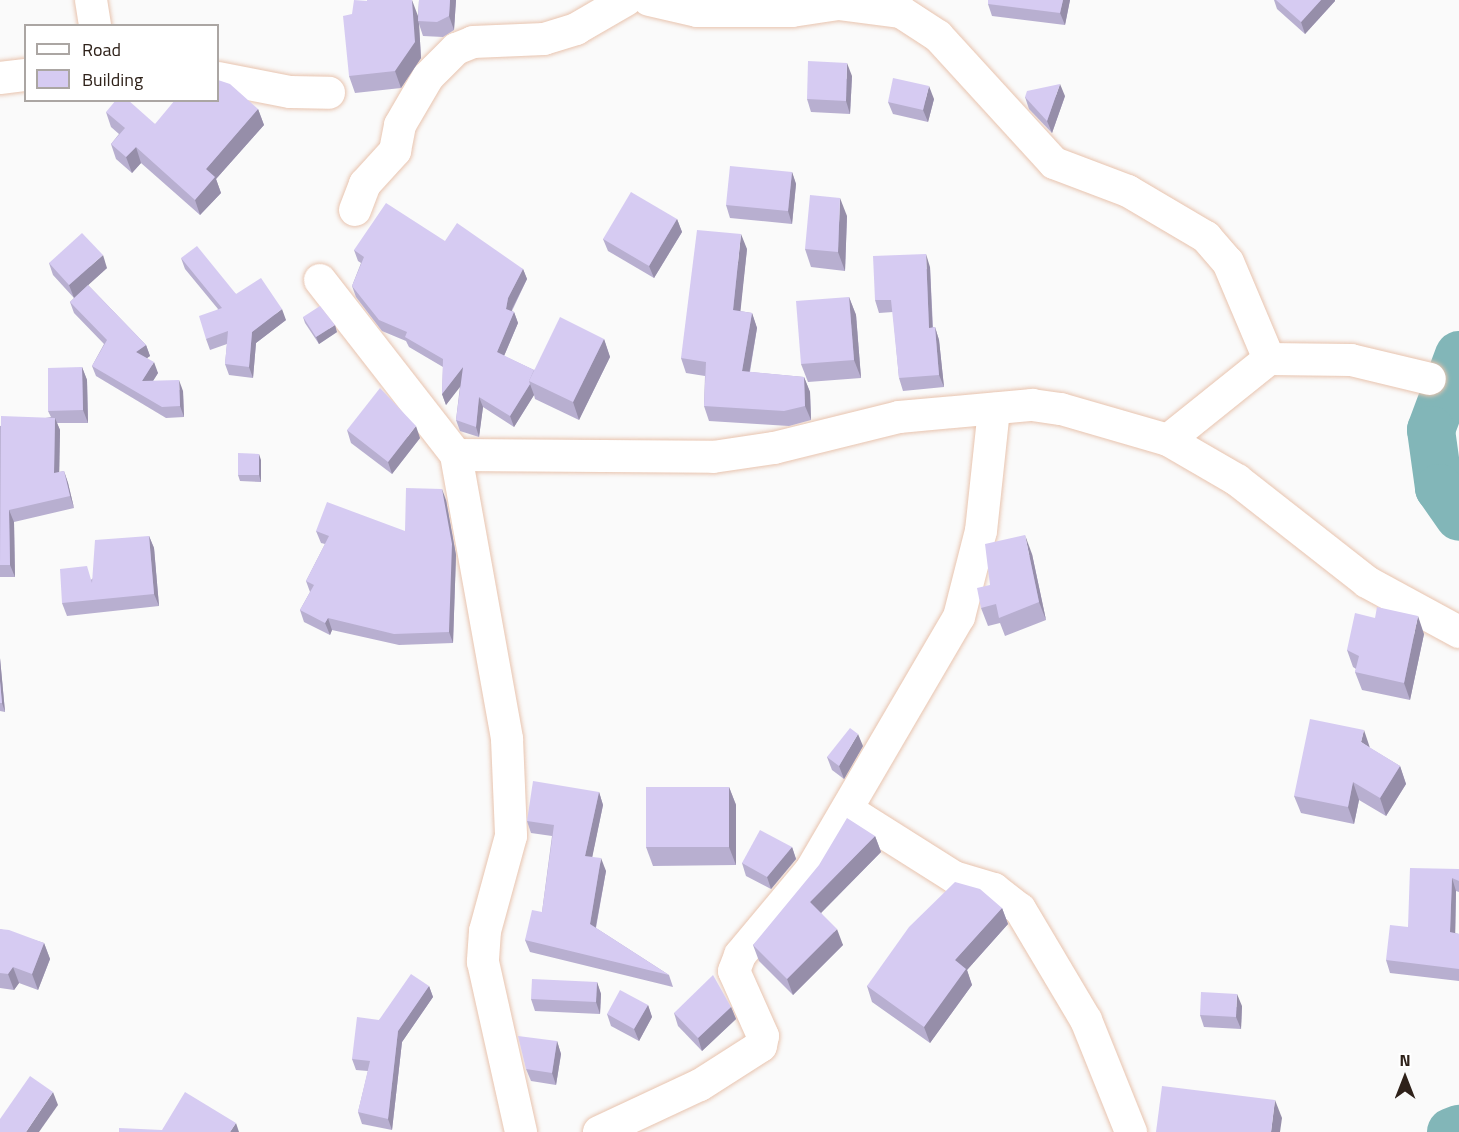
<!DOCTYPE html>
<html>
<head>
<meta charset="utf-8">
<style>
  body { margin:0 }
  #map { position:relative; width:1459px; height:1132px; overflow:hidden; background:#fafafa; font-family:"Titillium Web",sans-serif }
  div>[style] { position:absolute }
  .river>* { height:48px; margin:-24px; padding:0 24px; transform-origin:24px; border-radius:24px; background:#82b6b8 }
  .roads { filter:drop-shadow(0 0 2px #e8c4af) drop-shadow(0 0 2px #e8c4af) }
  .minor>* { height:32px; margin:-16px; padding:0 16px; transform-origin:16px; border-radius:16px; background:#fff }
  .wall>* { inset:0; background:#b8afd0 }
  .shaded-wall>* { inset:0; background:#968ea9 }
  .building>* { inset:0; background:#d6cbf2 }
  span { translate:-50% -50%; white-space:nowrap; text-align:center; line-height:1.15; -webkit-text-stroke:6px #fff; paint-order:stroke }
  .legend { position:absolute; left:24px; top:24px; width:195px; height:78px; box-sizing:border-box; background:#fff; border:2px solid #aba6a3; margin:0; padding:8px 10px; list-style:none; font-size:18px; color:#2e2119 }
  .legend li { display:flex; align-items:center; gap:12px; height:30px }
  .legend b { width:30px; border:2px solid #aba6a3 }
  .north { position:absolute; left:1375px; top:1048px; width:60px; height:60px; -webkit-text-stroke:4px #fff; paint-order:stroke; rotate:0deg; font-size:16px; font-weight:700; line-height:24px; text-align:center; color:#2e2119 }
  .north::after { content:''; display:block; margin:auto; width:21px; height:27px; background:#2e2119; clip-path:polygon(50% 0,100% 100%,50% 72%,0 100%) }
</style>
</head>
<body>
<div id="map">
  <div class="river">
    <div style="left:1459px;top:355px;width:80px;rotate:110.5deg"></div>
    <div style="left:1431px;top:430px;width:59px;rotate:82.1deg"></div>
    <div style="left:1439px;top:488px;width:35px;rotate:55deg"></div>
    <div style="left:1451px;top:1132px;width:9px;rotate:-21deg"></div>
  </div>
  <div class="roads">
    <div class="minor">
      <div style="left:91px;top:0;width:26px;rotate:81deg"></div>
      <div style="left:649px;top:0;width:49px;rotate:12.9deg"></div>
      <div style="left:697px;top:11px;width:95px"></div>
      <div style="left:792px;top:11px;width:47px;rotate:-8.7deg"></div>
      <div style="left:838px;top:4px;width:64px;rotate:7.2deg"></div>
      <div style="left:901px;top:12px;width:44px;rotate:33deg"></div>
      <div style="left:938px;top:36px;width:172px;rotate:47.6deg"></div>
      <div style="left:1054px;top:163px;width:79px;rotate:20.7deg"></div>
      <div style="left:1128px;top:191px;width:91px;rotate:30.5deg"></div>
      <div style="left:1206px;top:237px;width:33px;rotate:49deg"></div>
      <div style="left:1228px;top:262px;width:105px;rotate:67.1deg"></div>
      <div style="left:0;top:78px;width:26px;rotate:-7deg"></div>
      <div style="left:218px;top:78px;width:73px;rotate:11deg"></div>
      <div style="left:290px;top:92px;width:39px;rotate:1deg"></div>
      <div style="left:355px;top:210px;width:28px;rotate:-69deg"></div>
      <div style="left:365px;top:184px;width:45px;rotate:-47.7deg"></div>
      <div style="left:395px;top:151px;width:26px;rotate:-79deg"></div>
      <div style="left:400px;top:125px;width:56px;rotate:-59.7deg"></div>
      <div style="left:428px;top:77px;width:40px;rotate:-45deg"></div>
      <div style="left:456px;top:49px;width:18px;rotate:-22deg"></div>
      <div style="left:473px;top:42px;width:71px;rotate:-2.4deg"></div>
      <div style="left:544px;top:39px;width:34px;rotate:-17deg"></div>
      <div style="left:576px;top:29px;width:58px;rotate:-30.1deg"></div>
      <div style="left:320px;top:280px;width:222px;rotate:52.1deg"></div>
      <div style="left:456px;top:455px;width:289px;rotate:79.8deg"></div>
      <div style="left:507px;top:739px;width:97px;rotate:87.6deg"></div>
      <div style="left:511px;top:836px;width:98px;rotate:105.3deg"></div>
      <div style="left:485px;top:931px;width:31px;rotate:94deg"></div>
      <div style="left:483px;top:962px;width:174px;rotate:77.4deg"></div>
      <div style="left:1168px;top:440px;width:129px;rotate:-38.7deg"></div>
      <div style="left:1269px;top:359px;width:82px;rotate:0.7deg"></div>
      <div style="left:1351px;top:360px;width:81px;rotate:13.5deg"></div>
      <div style="left:456px;top:455px;width:257px;rotate:0.4deg"></div>
      <div style="left:713px;top:457px;width:62px;rotate:-8.4deg"></div>
      <div style="left:774px;top:448px;width:129px;rotate:-13.9deg"></div>
      <div style="left:899px;top:417px;width:134px;rotate:-5.2deg"></div>
      <div style="left:1032px;top:405px;width:29px;rotate:8deg"></div>
      <div style="left:1061px;top:409px;width:111px;rotate:16.2deg"></div>
      <div style="left:1168px;top:440px;width:80px;rotate:30.1deg"></div>
      <div style="left:1237px;top:480px;width:165px;rotate:38.1deg"></div>
      <div style="left:1367px;top:582px;width:105px;rotate:28.5deg"></div>
      <div style="left:848px;top:810px;width:125px;rotate:32.3deg"></div>
      <div style="left:954px;top:877px;width:42px;rotate:16.7deg"></div>
      <div style="left:994px;top:889px;width:33px;rotate:38deg"></div>
      <div style="left:1020px;top:909px;width:129px;rotate:59.3deg"></div>
      <div style="left:1086px;top:1020px;width:121px;rotate:68.1deg"></div>
      <div style="left:599px;top:1132px;width:111px;rotate:-25deg"></div>
      <div style="left:700px;top:1085px;width:72px;rotate:-32.6deg"></div>
      <div style="left:761px;top:1046px;width:10px;rotate:-79deg"></div>
      <div style="left:763px;top:1036px;width:71px;rotate:-114deg"></div>
      <div style="left:734px;top:971px;width:17px;rotate:-69deg"></div>
      <div style="left:740px;top:955px;width:111px;rotate:-50.1deg"></div>
      <div style="left:811px;top:870px;width:293px;rotate:-59.7deg"></div>
      <div style="left:959px;top:617px;width:89px;rotate:-75.7deg"></div>
      <div style="left:981px;top:531px;width:123px;rotate:-83.9deg"></div>
    </div>
  </div>
  <div class="wall">
    <div style="clip-path:polygon(419px 0,456px 0,454px 30px,443px 37px,423px 36px,419px 24px,421px 58px,401px 88px,355px 93px,349px 76px,418px 16px)"></div>
    <div style="clip-path:polygon(988px 0,1070px 0,1065px 25px,992px 16px,988px 4px)"></div>
    <div style="clip-path:polygon(1274px 0,1335px 0,1335px 1px,1305px 34px,1277px 9px)"></div>
    <div style="clip-path:polygon(852px 76px,850px 114px,811px 112px,807px 99px)"></div>
    <div style="clip-path:polygon(1065px 96px,1052px 133px,1029px 109px,1025px 97px)"></div>
    <div style="clip-path:polygon(934px 99px,928px 122px,893px 114px,888px 102px)"></div>
    <div style="clip-path:polygon(258px 109px,264px 125px,216px 179px,221px 193px,200px 215px,141px 163px,132px 173px,116px 159px,111px 144px,119px 134px,111px 127px,106px 112px,155px 124px)"></div>
    <div style="clip-path:polygon(792px 172px,796px 184px,792px 224px,730px 218px,726px 205px)"></div>
    <div style="clip-path:polygon(847px 216px,845px 271px,811px 267px,805px 249px)"></div>
    <div style="clip-path:polygon(677px 219px,682px 232px,654px 278px,608px 251px,603px 239px)"></div>
    <div style="clip-path:polygon(445px 241px,523px 269px,527px 279px,512px 311px,514px 312px,518px 323px,504px 356px,534px 370px,604px 339px,610px 357px,579px 420px,535px 399px,534px 395px,514px 427px,483px 407px,479px 437px,460px 431px,456px 420px,460px 386px,446px 405px,442px 394px,443px 367px,409px 347px,406px 341px,382px 331px,356px 297px,352px 286px,361px 263px,358px 261px,354px 250px)"></div>
    <div style="clip-path:polygon(747px 249px,740px 311px,752px 313px,757px 328px,750px 372px,804px 377px,810px 392px,811px 420px,789px 426px,709px 421px,704px 406px,705px 376px,686px 373px,681px 358px)"></div>
    <div style="clip-path:polygon(181px 258px,236px 294px,286px 320px,256px 343px,253px 378px,229px 375px,225px 364px,227px 344px,210px 350px,206px 339px,218px 309px,185px 269px)"></div>
    <div style="clip-path:polygon(49px 263px,107px 268px,88px 285px,146px 345px,150px 356px,147px 358px,158px 373px,153px 381px,183px 391px,184px 417px,166px 418px,96px 376px,92px 366px,104px 344px,74px 313px,70px 302px,74px 298px,53px 275px)"></div>
    <div style="clip-path:polygon(930px 267px,933px 327px,935px 327px,939px 340px,944px 387px,903px 391px,899px 378px,893px 312px,879px 313px,875px 300px)"></div>
    <div style="clip-path:polygon(849px 297px,856px 315px,861px 378px,808px 382px,801px 364px)"></div>
    <div style="clip-path:polygon(303px 317px,337px 332px,319px 344px,305px 323px)"></div>
    <div style="clip-path:polygon(82px 367px,87px 380px,88px 423px,57px 423px,60px 430px,59px 472px,64px 471px,68px 483px,74px 508px,14px 522px,15px 577px,0 577px,0 426px,51px 417px,48px 411px)"></div>
    <div style="clip-path:polygon(347px 430px,420px 438px,392px 474px,351px 443px)"></div>
    <div style="clip-path:polygon(261px 460px,261px 482px,240px 481px,238px 475px)"></div>
    <div style="clip-path:polygon(446px 500px,456px 555px,453px 643px,399px 645px,332px 630px,330px 635px,304px 622px,300px 610px,310px 592px,306px 581px,325px 544px,321px 543px,316px 531px,405px 531px)"></div>
    <div style="clip-path:polygon(149px 536px,154px 548px,159px 606px,67px 616px,62px 603px,92px 579px)"></div>
    <div style="clip-path:polygon(1032px 554px,1046px 620px,1005px 636px,1000px 623px,988px 626px,981px 608px,990px 585px)"></div>
    <div style="clip-path:polygon(1424px 634px,1410px 700px,1362px 690px,1355px 672px,1356px 669px,1353px 667px,1347px 650px)"></div>
    <div style="clip-path:polygon(0 658px,5px 712px,0 711px)"></div>
    <div style="clip-path:polygon(863px 746px,844px 779px,832px 770px,827px 757px)"></div>
    <div style="clip-path:polygon(1370px 748px,1400px 766px,1406px 784px,1386px 816px,1359px 800px,1354px 824px,1301px 813px,1294px 796px)"></div>
    <div style="clip-path:polygon(729px 787px,736px 805px,736px 865px,653px 866px,646px 847px)"></div>
    <div style="clip-path:polygon(599px 792px,603px 805px,592px 857px,606px 871px,596px 928px,669px 975px,673px 987px,530px 952px,525px 940px,542px 912px,552px 836px,531px 833px,527px 821px)"></div>
    <div style="clip-path:polygon(875px 836px,881px 852px,821px 913px,843px 945px,793px 995px,759px 961px,753px 945px)"></div>
    <div style="clip-path:polygon(792px 847px,796px 859px,771px 889px,746px 876px,742px 863px)"></div>
    <div style="clip-path:polygon(1459px 869px,1459px 892px,1456px 891px,1455px 933px,1459px 934px,1459px 981px,1390px 973px,1386px 960px,1408px 927px)"></div>
    <div style="clip-path:polygon(1002px 908px,1008px 924px,967px 970px,972px 985px,930px 1043px,872px 1002px,867px 986px)"></div>
    <div style="clip-path:polygon(0 929px,44px 943px,50px 959px,38px 990px,19px 983px,14px 990px,0 988px)"></div>
    <div style="clip-path:polygon(597px 982px,601px 994px,600px 1014px,535px 1011px,531px 999px)"></div>
    <div style="clip-path:polygon(429px 986px,433px 997px,402px 1042px,392px 1130px,362px 1124px,358px 1112px,368px 1071px,356px 1070px,352px 1059px,379px 1020px)"></div>
    <div style="clip-path:polygon(648px 1005px,652px 1017px,639px 1041px,611px 1026px,607px 1014px)"></div>
    <div style="clip-path:polygon(1242px 1006px,1241px 1029px,1204px 1027px,1200px 1015px)"></div>
    <div style="clip-path:polygon(731px 1007px,736px 1019px,702px 1051px,678px 1026px,674px 1013px)"></div>
    <div style="clip-path:polygon(557px 1041px,561px 1054px,556px 1085px,531px 1081px,526px 1069px)"></div>
  </div>
  <div class="shaded-wall">
    <div style="clip-path:polygon(412px 0,418px 16px,418px 21px,419px 24px,421px 58px,401px 88px,395px 71px)"></div>
    <div style="clip-path:polygon(450px 0,456px 0,454px 30px,449px 16px)"></div>
    <div style="clip-path:polygon(1063px 0,1070px 0,1065px 25px,1060px 13px)"></div>
    <div style="clip-path:polygon(1321px 0,1335px 0,1335px 1px,1305px 34px,1301px 22px)"></div>
    <div style="clip-path:polygon(847px 63px,852px 76px,850px 114px,846px 101px)"></div>
    <div style="clip-path:polygon(1060px 84px,1065px 96px,1052px 133px,1047px 121px)"></div>
    <div style="clip-path:polygon(929px 86px,934px 99px,928px 122px,923px 110px)"></div>
    <div style="clip-path:polygon(258px 109px,264px 125px,216px 179px,221px 193px,200px 215px,195px 200px,206px 169px)"></div>
    <div style="clip-path:polygon(136px 147px,141px 163px,132px 173px,126px 157px)"></div>
    <div style="clip-path:polygon(792px 172px,796px 184px,792px 224px,788px 211px)"></div>
    <div style="clip-path:polygon(840px 198px,847px 216px,845px 271px,838px 252px)"></div>
    <div style="clip-path:polygon(677px 219px,682px 232px,654px 278px,649px 266px)"></div>
    <div style="clip-path:polygon(741px 234px,747px 249px,739px 325px,733px 310px)"></div>
    <div style="clip-path:polygon(926px 254px,930px 267px,933px 340px,929px 328px)"></div>
    <div style="clip-path:polygon(103px 255px,107px 268px,74px 298px,69px 285px)"></div>
    <div style="clip-path:polygon(523px 269px,527px 279px,512px 309px,510px 319px,506px 309px,508px 298px)"></div>
    <div style="clip-path:polygon(849px 297px,856px 315px,861px 378px,854px 360px)"></div>
    <div style="clip-path:polygon(282px 309px,286px 320px,256px 343px,253px 378px,249px 367px,252px 332px)"></div>
    <div style="clip-path:polygon(514px 312px,518px 323px,501px 363px,497px 352px)"></div>
    <div style="clip-path:polygon(752px 313px,757px 328px,747px 386px,742px 371px)"></div>
    <div style="clip-path:polygon(335px 325px,337px 332px,319px 344px,316px 337px)"></div>
    <div style="clip-path:polygon(935px 327px,939px 340px,944px 387px,939px 375px)"></div>
    <div style="clip-path:polygon(604px 339px,610px 357px,579px 420px,573px 402px)"></div>
    <div style="clip-path:polygon(146px 345px,150px 356px,140px 363px,136px 352px)"></div>
    <div style="clip-path:polygon(154px 362px,158px 373px,146px 392px,142px 381px)"></div>
    <div style="clip-path:polygon(82px 367px,87px 380px,88px 423px,83px 410px)"></div>
    <div style="clip-path:polygon(463px 367px,467px 378px,446px 405px,442px 394px)"></div>
    <div style="clip-path:polygon(804px 377px,810px 392px,811px 420px,805px 406px)"></div>
    <div style="clip-path:polygon(179px 380px,183px 391px,184px 417px,180px 406px)"></div>
    <div style="clip-path:polygon(530px 384px,534px 395px,514px 427px,510px 416px)"></div>
    <div style="clip-path:polygon(479px 397px,483px 407px,479px 437px,476px 427px)"></div>
    <div style="clip-path:polygon(55px 418px,60px 430px,59px 485px,54px 473px)"></div>
    <div style="clip-path:polygon(416px 426px,420px 438px,392px 474px,388px 462px)"></div>
    <div style="clip-path:polygon(259px 454px,261px 460px,261px 482px,259px 475px)"></div>
    <div style="clip-path:polygon(64px 471px,68px 483px,74px 508px,70px 496px)"></div>
    <div style="clip-path:polygon(442px 489px,446px 500px,456px 555px,453px 643px,449px 632px)"></div>
    <div style="clip-path:polygon(9px 510px,14px 522px,15px 577px,10px 565px)"></div>
    <div style="clip-path:polygon(1025px 535px,1032px 554px,1046px 620px,1039px 602px)"></div>
    <div style="clip-path:polygon(149px 536px,154px 548px,159px 606px,154px 594px)"></div>
    <div style="clip-path:polygon(1418px 616px,1424px 634px,1410px 700px,1404px 683px)"></div>
    <div style="clip-path:polygon(328px 618px,332px 630px,330px 635px,325px 623px)"></div>
    <div style="clip-path:polygon(0 658px,5px 712px,2px 703px,0 681px)"></div>
    <div style="clip-path:polygon(1364px 730px,1370px 748px,1361px 742px)"></div>
    <div style="clip-path:polygon(858px 734px,863px 746px,844px 779px,839px 766px)"></div>
    <div style="clip-path:polygon(1400px 766px,1406px 784px,1386px 816px,1380px 798px)"></div>
    <div style="clip-path:polygon(1353px 782px,1359px 800px,1354px 824px,1348px 807px)"></div>
    <div style="clip-path:polygon(729px 787px,736px 805px,736px 865px,729px 847px)"></div>
    <div style="clip-path:polygon(599px 792px,603px 805px,590px 868px,585px 856px)"></div>
    <div style="clip-path:polygon(875px 836px,881px 852px,816px 918px,810px 902px)"></div>
    <div style="clip-path:polygon(792px 847px,796px 859px,771px 889px,767px 877px)"></div>
    <div style="clip-path:polygon(601px 858px,606px 871px,594px 936px,590px 924px)"></div>
    <div style="clip-path:polygon(1452px 878px,1456px 891px,1455px 945px,1450px 932px)"></div>
    <div style="clip-path:polygon(1002px 908px,1008px 924px,967px 970px,972px 985px,930px 1043px,924px 1027px,955px 960px)"></div>
    <div style="clip-path:polygon(837px 929px,843px 945px,793px 995px,787px 979px)"></div>
    <div style="clip-path:polygon(44px 943px,50px 959px,38px 990px,32px 974px)"></div>
    <div style="clip-path:polygon(13px 967px,19px 983px,14px 990px,8px 974px)"></div>
    <div style="clip-path:polygon(597px 982px,601px 994px,600px 1014px,596px 1002px)"></div>
    <div style="clip-path:polygon(429px 986px,433px 997px,402px 1042px,392px 1130px,388px 1119px,398px 1031px)"></div>
    <div style="clip-path:polygon(1237px 994px,1242px 1006px,1241px 1029px,1236px 1017px)"></div>
    <div style="clip-path:polygon(648px 1005px,652px 1017px,639px 1041px,634px 1029px)"></div>
    <div style="clip-path:polygon(731px 1007px,736px 1019px,702px 1051px,698px 1038px)"></div>
    <div style="clip-path:polygon(557px 1041px,561px 1054px,556px 1085px,552px 1073px)"></div>
    <div style="clip-path:polygon(53px 1092px,58px 1105px,39px 1132px,26px 1132px)"></div>
    <div style="clip-path:polygon(1275px 1100px,1282px 1118px,1280px 1132px,1271px 1132px)"></div>
    <div style="clip-path:polygon(236px 1123px,239px 1132px,230px 1132px)"></div>
  </div>
  <div class="building">
    <div style="clip-path:polygon(354px 0,367px 1px,367px 0,412px 0,415px 42px,395px 71px,349px 76px,343px 16px,352px 14px)"></div>
    <div style="clip-path:polygon(419px 0,450px 0,449px 16px,437px 22px,418px 21px)"></div>
    <div style="clip-path:polygon(988px 0,1063px 0,1060px 13px,988px 4px)"></div>
    <div style="clip-path:polygon(1276px 0,1321px 0,1301px 22px)"></div>
    <div style="clip-path:polygon(808px 61px,847px 63px,846px 101px,807px 99px)"></div>
    <div style="clip-path:polygon(893px 78px,929px 86px,923px 110px,888px 102px)"></div>
    <div style="clip-path:polygon(218px 80px,230px 84px,258px 109px,206px 169px,215px 177px,195px 200px,136px 147px,126px 157px,111px 144px,125px 128px,106px 112px,116px 100px,128px 100px,155px 124px,175px 100px,218px 100px)"></div>
    <div style="clip-path:polygon(1060px 84px,1047px 121px,1025px 97px,1027px 91px)"></div>
    <div style="clip-path:polygon(730px 166px,792px 172px,788px 211px,726px 205px)"></div>
    <div style="clip-path:polygon(631px 192px,677px 219px,649px 266px,603px 239px)"></div>
    <div style="clip-path:polygon(810px 195px,840px 198px,838px 252px,805px 249px)"></div>
    <div style="clip-path:polygon(386px 203px,445px 241px,457px 223px,523px 269px,508px 298px,506px 309px,514px 312px,497px 352px,534px 370px,529px 381px,530px 384px,510px 416px,479px 397px,476px 427px,456px 420px,463px 367px,442px 394px,443px 359px,405px 337px,407px 332px,379px 320px,352px 286px,364px 257px,354px 250px)"></div>
    <div style="clip-path:polygon(697px 230px,741px 234px,733px 310px,752px 313px,742px 371px,804px 377px,805px 406px,784px 411px,704px 406px,706px 362px,681px 358px)"></div>
    <div style="clip-path:polygon(82px 233px,103px 255px,69px 285px,49px 263px)"></div>
    <div style="clip-path:polygon(197px 246px,236px 294px,261px 278px,282px 309px,252px 332px,249px 367px,225px 364px,228px 331px,206px 339px,199px 316px,222px 308px,181px 258px)"></div>
    <div style="clip-path:polygon(926px 254px,929px 328px,935px 327px,939px 375px,899px 378px,891px 300px,875px 300px,873px 256px)"></div>
    <div style="clip-path:polygon(88px 285px,146px 345px,136px 352px,154px 362px,142px 381px,179px 380px,180px 406px,162px 407px,92px 366px,107px 340px,70px 302px)"></div>
    <div style="clip-path:polygon(849px 297px,854px 360px,801px 364px,796px 301px)"></div>
    <div style="clip-path:polygon(320px 306px,335px 325px,316px 337px,303px 317px)"></div>
    <div style="clip-path:polygon(560px 317px,604px 339px,573px 402px,529px 381px)"></div>
    <div style="clip-path:polygon(82px 367px,83px 410px,48px 411px,48px 368px)"></div>
    <div style="clip-path:polygon(380px 388px,416px 426px,388px 462px,347px 430px)"></div>
    <div style="clip-path:polygon(1px 416px,55px 418px,54px 473px,64px 471px,70px 496px,9px 510px,10px 565px,0 565px)"></div>
    <div style="clip-path:polygon(238px 453px,259px 454px,259px 475px,238px 475px)"></div>
    <div style="clip-path:polygon(406px 488px,442px 489px,452px 544px,449px 632px,394px 634px,328px 618px,325px 623px,300px 610px,314px 585px,306px 581px,329px 536px,316px 531px,327px 502px,405px 531px)"></div>
    <div style="clip-path:polygon(1025px 535px,1039px 602px,999px 618px,996px 604px,981px 608px,977px 588px,990px 585px,985px 544px)"></div>
    <div style="clip-path:polygon(149px 536px,154px 594px,62px 603px,60px 569px,87px 566px,92px 583px,95px 540px)"></div>
    <div style="clip-path:polygon(1377px 607px,1418px 616px,1404px 683px,1355px 672px,1359px 656px,1347px 650px,1355px 613px,1375px 618px)"></div>
    <div style="clip-path:polygon(0 681px,2px 703px,0 703px)"></div>
    <div style="clip-path:polygon(1310px 719px,1364px 730px,1361px 742px,1400px 766px,1380px 798px,1353px 782px,1348px 807px,1294px 796px)"></div>
    <div style="clip-path:polygon(850px 728px,858px 734px,839px 766px,827px 757px)"></div>
    <div style="clip-path:polygon(533px 781px,599px 792px,585px 856px,601px 858px,590px 924px,669px 975px,525px 940px,532px 910px,542px 912px,554px 825px,527px 821px)"></div>
    <div style="clip-path:polygon(646px 787px,729px 787px,729px 847px,646px 847px)"></div>
    <div style="clip-path:polygon(847px 818px,875px 836px,810px 902px,837px 929px,787px 979px,753px 945px,819px 865px)"></div>
    <div style="clip-path:polygon(760px 830px,792px 847px,767px 877px,742px 863px)"></div>
    <div style="clip-path:polygon(1410px 868px,1459px 869px,1459px 881px,1452px 878px,1450px 932px,1459px 934px,1459px 969px,1386px 960px,1390px 925px,1408px 927px)"></div>
    <div style="clip-path:polygon(955px 882px,980px 889px,1002px 908px,955px 960px,966px 969px,924px 1027px,867px 986px,909px 927px)"></div>
    <div style="clip-path:polygon(0 929px,9px 930px,44px 943px,32px 974px,13px 967px,8px 974px,0 973px)"></div>
    <div style="clip-path:polygon(411px 974px,429px 986px,398px 1031px,388px 1119px,358px 1112px,370px 1061px,352px 1059px,357px 1017px,379px 1020px)"></div>
    <div style="clip-path:polygon(713px 975px,731px 1007px,698px 1038px,674px 1013px)"></div>
    <div style="clip-path:polygon(532px 979px,597px 982px,596px 1002px,531px 999px)"></div>
    <div style="clip-path:polygon(620px 990px,648px 1005px,634px 1029px,607px 1014px)"></div>
    <div style="clip-path:polygon(1201px 992px,1237px 994px,1236px 1017px,1200px 1015px)"></div>
    <div style="clip-path:polygon(518px 1036px,557px 1041px,552px 1073px,526px 1069px)"></div>
    <div style="clip-path:polygon(30px 1076px,53px 1092px,26px 1132px,0 1132px,0 1119px)"></div>
    <div style="clip-path:polygon(1162px 1086px,1275px 1100px,1271px 1132px,1156px 1132px)"></div>
    <div style="clip-path:polygon(185px 1092px,236px 1123px,230px 1132px,119px 1132px,119px 1128px,162px 1130px)"></div>
  </div>
  <ul class="legend">
  <li><b style="height:8px;background:#fff"></b>Road</li>
  <li><b style="height:16px;background:#d6cbf2"></b>Building</li>
  </ul>
  <div class="north">N</div>
</div>
</body>
</html>
